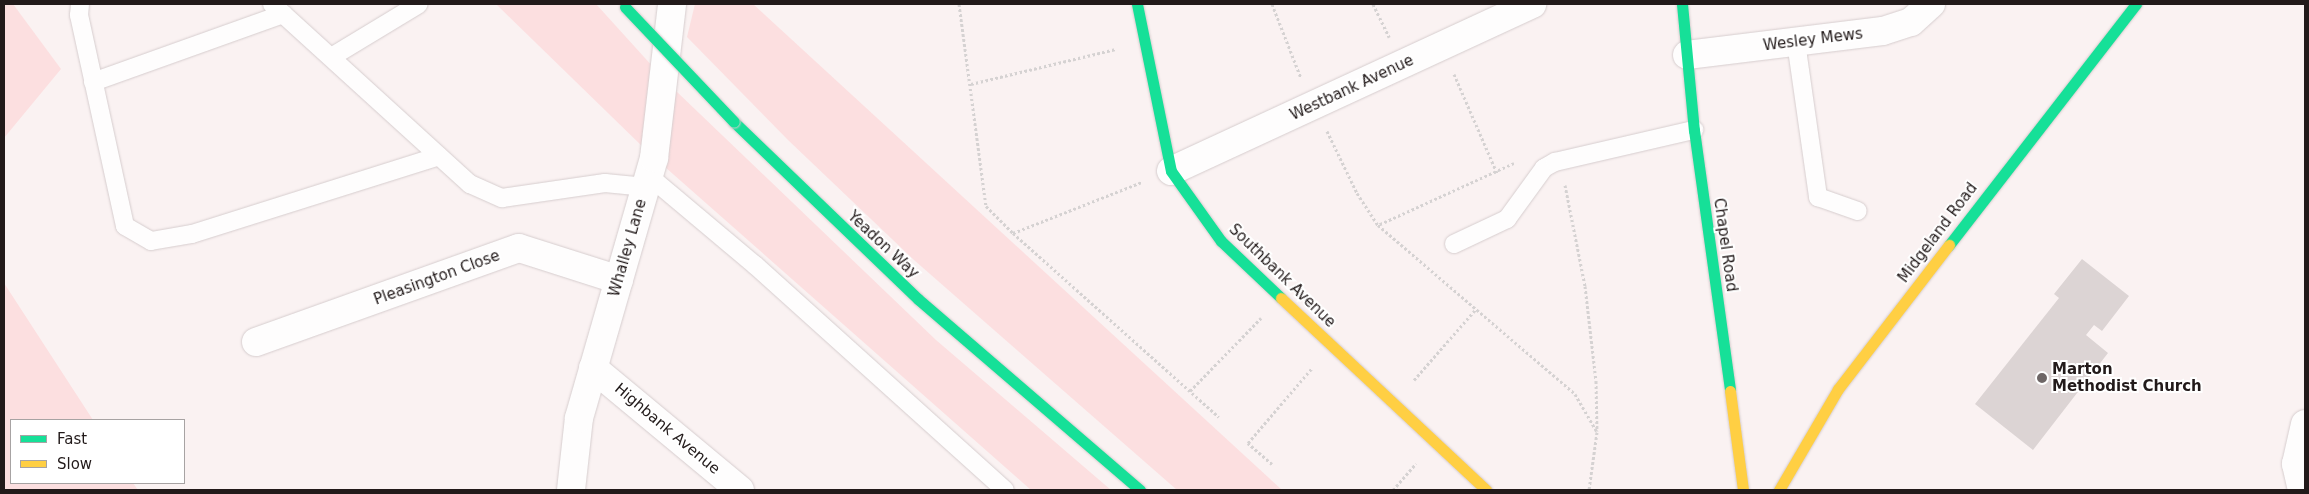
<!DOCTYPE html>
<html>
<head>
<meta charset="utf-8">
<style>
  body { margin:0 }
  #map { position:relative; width:2309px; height:494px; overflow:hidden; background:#faf2f2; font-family:"DejaVu Sans",sans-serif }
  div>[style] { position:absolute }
  .green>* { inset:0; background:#fcdfe0 }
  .building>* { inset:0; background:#dcd4d4 }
  .path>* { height:3px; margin-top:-1.5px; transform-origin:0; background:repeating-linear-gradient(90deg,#d5d2d2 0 2.5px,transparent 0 5px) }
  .roads { filter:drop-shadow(0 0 1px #d6cdce) drop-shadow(0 0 1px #d6cdce) }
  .lane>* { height:18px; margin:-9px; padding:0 9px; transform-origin:9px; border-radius:9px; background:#fefdfd }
  .street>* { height:28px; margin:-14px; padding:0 14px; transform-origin:14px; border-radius:14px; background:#fefdfd }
  .fast>* { height:11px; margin:-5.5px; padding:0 5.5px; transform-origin:5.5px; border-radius:5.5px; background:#16e098 }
  .slow>* { height:11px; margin:-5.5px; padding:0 5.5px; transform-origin:5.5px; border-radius:5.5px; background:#ffcf43 }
  .bridges { filter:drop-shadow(0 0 1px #d6cdce) drop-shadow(0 0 1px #d6cdce) }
  .fast-bridge>* { height:11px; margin:-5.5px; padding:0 5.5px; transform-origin:5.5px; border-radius:5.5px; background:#16e098 }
  .dots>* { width:14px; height:14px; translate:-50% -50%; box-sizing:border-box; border:2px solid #fff; border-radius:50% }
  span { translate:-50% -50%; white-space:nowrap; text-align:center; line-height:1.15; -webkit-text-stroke:4px #fff; paint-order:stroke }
  .street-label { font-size:15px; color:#221a1a }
  .poi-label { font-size:15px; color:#221a1a; font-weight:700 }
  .left { translate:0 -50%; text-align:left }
  .frame { position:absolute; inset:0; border:5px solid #221a1a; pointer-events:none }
  .legend { position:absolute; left:10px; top:419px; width:175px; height:65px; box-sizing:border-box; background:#fff; border:1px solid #a7a3a3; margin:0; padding:6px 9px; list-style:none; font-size:15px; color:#221a1a }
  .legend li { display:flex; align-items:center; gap:10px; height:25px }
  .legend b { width:25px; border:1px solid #a7a3a3 }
</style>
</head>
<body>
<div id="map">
  <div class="green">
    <div style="clip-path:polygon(4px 4px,13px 4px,61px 69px,4px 138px)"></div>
    <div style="clip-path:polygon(496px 4px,596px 4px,654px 68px,646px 150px)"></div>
    <div style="clip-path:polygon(695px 4px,753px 4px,1282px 490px,1177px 490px,914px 260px,788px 140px,687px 37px)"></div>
    <div style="clip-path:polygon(676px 91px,936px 340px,1111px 490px,1031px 490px,665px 167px)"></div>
    <div style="clip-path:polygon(4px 283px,93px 420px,11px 420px,11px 483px,133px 483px,138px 490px,4px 490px)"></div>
  </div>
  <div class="building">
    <div style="clip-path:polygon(2082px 259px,2129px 296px,2102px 331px,2094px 325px,2086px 335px,2108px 353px,2033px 450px,1975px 404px,2059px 298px,2054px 294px)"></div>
  </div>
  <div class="path">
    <div style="left:959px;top:4px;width:204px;rotate:82.4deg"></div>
    <div style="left:986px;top:206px;width:38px;rotate:45deg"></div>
    <div style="left:1013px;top:233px;width:139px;rotate:-21.6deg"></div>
    <div style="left:1272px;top:4px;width:79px;rotate:68.6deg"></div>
    <div style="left:1373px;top:4px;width:37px;rotate:64deg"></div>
    <div style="left:1454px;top:74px;width:108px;rotate:66.5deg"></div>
    <div style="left:971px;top:84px;width:149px;rotate:-13.6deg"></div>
    <div style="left:1327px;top:131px;width:69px;rotate:64.2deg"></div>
    <div style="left:1357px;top:193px;width:38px;rotate:57deg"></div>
    <div style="left:1514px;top:163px;width:149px;rotate:155.5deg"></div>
    <div style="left:1378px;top:225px;width:260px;rotate:40.6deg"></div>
    <div style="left:1575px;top:394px;width:44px;rotate:59.9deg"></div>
    <div style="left:1597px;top:432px;width:59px;rotate:97.9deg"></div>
    <div style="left:1565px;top:185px;width:103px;rotate:78.8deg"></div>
    <div style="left:1585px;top:286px;width:96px;rotate:83.4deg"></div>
    <div style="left:1596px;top:381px;width:50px;rotate:88.9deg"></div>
    <div style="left:1013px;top:233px;width:276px;rotate:41.8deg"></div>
    <div style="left:1414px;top:380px;width:94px;rotate:-48.9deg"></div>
    <div style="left:1190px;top:391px;width:102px;rotate:-45.8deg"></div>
    <div style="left:1272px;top:464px;width:32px;rotate:-139deg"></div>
    <div style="left:1248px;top:443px;width:99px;rotate:-49.5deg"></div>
    <div style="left:1393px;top:490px;width:35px;rotate:-49deg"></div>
  </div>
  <div class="roads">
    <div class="lane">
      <div style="left:80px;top:4px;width:11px;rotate:95deg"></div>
      <div style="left:79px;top:15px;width:216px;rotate:77.7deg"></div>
      <div style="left:125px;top:226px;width:30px;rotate:30deg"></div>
      <div style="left:151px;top:241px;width:42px;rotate:-9.7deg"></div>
      <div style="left:192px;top:234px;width:259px;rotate:-17.5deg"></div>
      <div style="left:272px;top:4px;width:268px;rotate:42.3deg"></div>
      <div style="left:470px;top:184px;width:35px;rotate:24deg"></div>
      <div style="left:502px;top:198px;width:104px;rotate:-8.3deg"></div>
      <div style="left:605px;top:183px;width:41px;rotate:5.6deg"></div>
      <div style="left:1796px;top:42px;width:157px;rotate:81.9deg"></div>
      <div style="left:1818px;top:197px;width:42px;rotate:19.3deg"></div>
      <div style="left:333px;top:56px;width:100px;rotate:-31.2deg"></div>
      <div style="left:93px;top:82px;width:202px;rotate:-19.7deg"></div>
      <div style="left:650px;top:177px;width:137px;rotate:40deg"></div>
      <div style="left:755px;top:265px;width:336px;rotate:42deg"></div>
      <div style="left:1454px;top:244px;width:59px;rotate:-25.3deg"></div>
      <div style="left:1507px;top:219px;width:63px;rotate:-54deg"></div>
      <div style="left:1544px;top:168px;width:13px;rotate:-29deg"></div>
      <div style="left:1555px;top:162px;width:143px;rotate:-13deg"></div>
    </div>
    <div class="street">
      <div style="left:1687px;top:55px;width:197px;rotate:-7deg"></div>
      <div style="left:1883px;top:31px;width:29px;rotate:-18deg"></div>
      <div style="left:1911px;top:22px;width:27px;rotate:-42deg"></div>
      <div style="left:1171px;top:171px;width:398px;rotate:-24.8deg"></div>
      <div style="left:256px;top:342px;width:279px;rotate:-19.7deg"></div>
      <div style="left:519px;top:248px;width:105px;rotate:17.7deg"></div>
      <div style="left:593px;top:368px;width:191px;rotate:39.7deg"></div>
      <div style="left:571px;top:490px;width:72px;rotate:-83.7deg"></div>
      <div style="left:579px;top:418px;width:271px;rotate:-73.9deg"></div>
      <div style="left:654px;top:158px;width:155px;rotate:-83.3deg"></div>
      <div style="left:2302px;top:490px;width:27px;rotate:-103deg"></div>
      <div style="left:2296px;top:464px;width:41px;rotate:-77.3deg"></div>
    </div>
    <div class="fast">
      <div style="left:1137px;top:4px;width:170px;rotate:78.5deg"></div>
      <div style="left:1171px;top:171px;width:86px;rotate:54.5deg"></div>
      <div style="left:1221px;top:241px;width:83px;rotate:43.5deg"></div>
      <div style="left:1682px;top:4px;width:127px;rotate:84.6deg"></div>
      <div style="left:1694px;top:130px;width:263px;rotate:82.1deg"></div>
      <div style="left:734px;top:122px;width:255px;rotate:43.9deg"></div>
      <div style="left:918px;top:299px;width:293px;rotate:40.7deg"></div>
      <div style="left:1949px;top:245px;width:305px;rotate:-52.2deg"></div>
    </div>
    <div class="slow">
      <div style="left:1281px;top:298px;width:281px;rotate:43.1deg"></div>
      <div style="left:1730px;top:391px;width:100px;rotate:82.5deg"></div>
      <div style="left:1779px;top:490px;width:117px;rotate:-59.7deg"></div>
      <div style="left:1838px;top:389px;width:182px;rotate:-52.4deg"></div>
    </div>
  </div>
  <div class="bridges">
    <div class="fast-bridge">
      <div style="left:625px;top:7px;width:158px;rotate:46.5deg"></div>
    </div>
  </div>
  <div class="dots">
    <div style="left:2042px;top:378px;background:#6e6666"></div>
  </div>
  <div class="street-label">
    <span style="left:1813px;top:40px;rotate:-7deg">Wesley Mews</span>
    <span style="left:1352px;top:88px;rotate:-25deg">Westbank Avenue</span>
    <span style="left:1938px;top:233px;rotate:-53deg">Midgeland Road</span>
    <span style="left:883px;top:245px;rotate:43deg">Yeadon Way</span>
    <span style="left:1725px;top:245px;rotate:82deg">Chapel Road</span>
    <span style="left:628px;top:248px;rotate:-74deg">Whalley Lane</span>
    <span style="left:1282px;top:276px;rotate:44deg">Southbank Avenue</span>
    <span style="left:437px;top:278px;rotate:-20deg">Pleasington Close</span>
    <span style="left:667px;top:429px;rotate:40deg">Highbank Avenue</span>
  </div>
  <div class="poi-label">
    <span class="left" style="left:2052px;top:378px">Marton<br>Methodist Church</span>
  </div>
  <div class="frame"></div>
  <ul class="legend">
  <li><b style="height:6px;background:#16e098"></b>Fast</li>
  <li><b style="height:6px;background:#ffcf43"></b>Slow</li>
  </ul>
</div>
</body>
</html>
